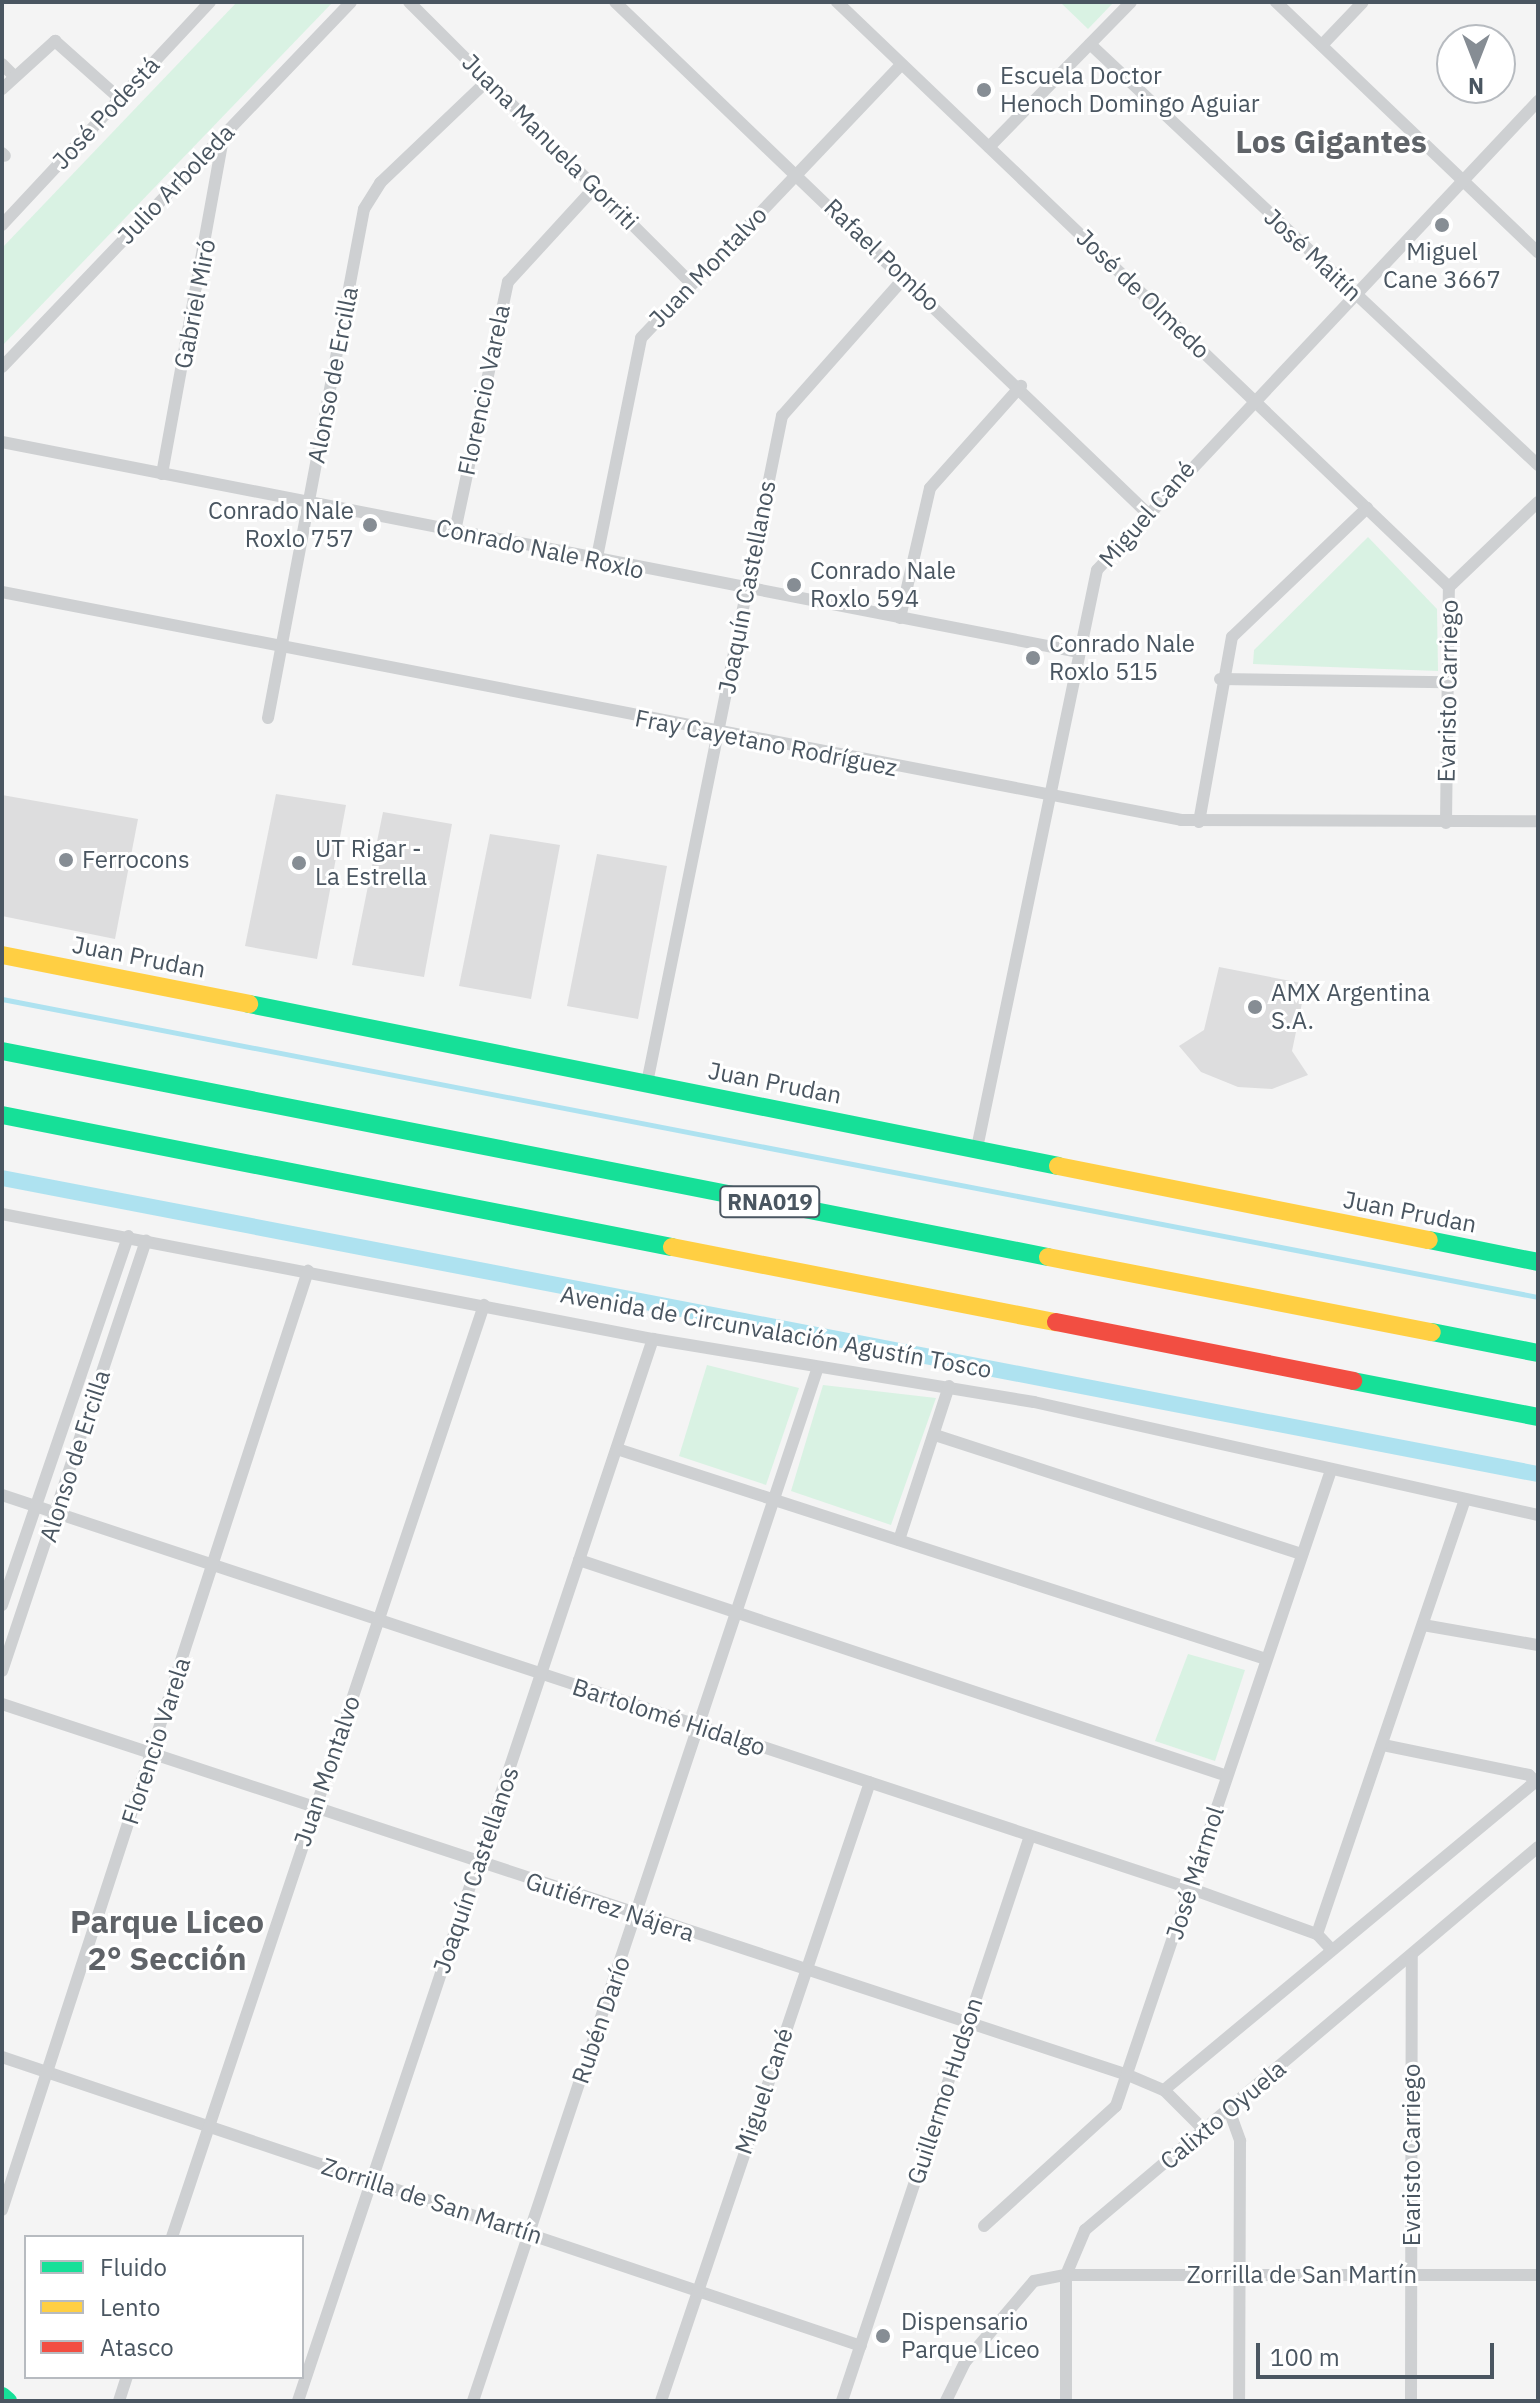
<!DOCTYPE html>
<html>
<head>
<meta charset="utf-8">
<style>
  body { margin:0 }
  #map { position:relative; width:1540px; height:2403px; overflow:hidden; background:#f4f4f4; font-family:"IBM Plex Sans",sans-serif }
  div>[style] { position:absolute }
  .green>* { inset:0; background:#d9f2e3 }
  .stream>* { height:5px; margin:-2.5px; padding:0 2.5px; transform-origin:2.5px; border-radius:2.5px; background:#aee2f0 }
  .canal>* { height:16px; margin:-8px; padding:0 8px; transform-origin:8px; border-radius:8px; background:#aee2f0 }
  .building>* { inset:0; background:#ddddde }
  .street>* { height:12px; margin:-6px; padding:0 6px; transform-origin:6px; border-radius:6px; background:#ced0d2 }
  .fast>* { height:18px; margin:-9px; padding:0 9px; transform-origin:9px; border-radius:9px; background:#16e098 }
  .slow>* { height:18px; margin:-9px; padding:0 9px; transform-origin:9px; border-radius:9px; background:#ffcf43 }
  .jam>* { height:18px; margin:-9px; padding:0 9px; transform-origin:9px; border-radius:9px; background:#f24e42 }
  .dots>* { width:22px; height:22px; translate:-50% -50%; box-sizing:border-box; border:4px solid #fff; border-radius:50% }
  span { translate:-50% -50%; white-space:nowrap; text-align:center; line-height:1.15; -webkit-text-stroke:6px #fff; paint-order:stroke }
  .shield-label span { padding:2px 6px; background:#fff; border:2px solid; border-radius:6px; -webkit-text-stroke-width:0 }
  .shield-label { font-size:22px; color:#4a5661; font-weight:700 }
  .poi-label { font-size:24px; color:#4a5661 }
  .left { translate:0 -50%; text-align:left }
  .right { translate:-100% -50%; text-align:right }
  .street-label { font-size:24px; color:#4a5661 }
  .district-label { font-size:32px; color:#5f6368; font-weight:700 }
  .frame { position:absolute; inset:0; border:4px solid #4a5661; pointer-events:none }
  .legend { position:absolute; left:24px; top:2235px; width:280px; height:144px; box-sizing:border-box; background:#fff; border:2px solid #b7bbc0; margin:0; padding:10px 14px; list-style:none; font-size:24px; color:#4a5661 }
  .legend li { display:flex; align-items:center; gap:16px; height:40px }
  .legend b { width:40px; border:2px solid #b7bbc0 }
  .north { position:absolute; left:1436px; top:24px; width:80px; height:80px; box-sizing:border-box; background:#fff; border:2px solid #b7bbc0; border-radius:50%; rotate:180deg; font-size:22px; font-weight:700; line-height:32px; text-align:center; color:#4a5661 }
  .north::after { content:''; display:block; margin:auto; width:28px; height:36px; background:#868d94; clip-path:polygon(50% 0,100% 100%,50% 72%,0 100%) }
  .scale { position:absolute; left:1256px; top:2343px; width:238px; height:36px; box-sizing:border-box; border:4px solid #4a5661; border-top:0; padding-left:10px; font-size:24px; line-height:28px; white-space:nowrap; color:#4a5661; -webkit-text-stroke:6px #fff; paint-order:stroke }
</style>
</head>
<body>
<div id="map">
  <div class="green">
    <div style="clip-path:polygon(237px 2px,333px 2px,2px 346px,2px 248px)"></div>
    <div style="clip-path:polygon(1060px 2px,1114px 2px,1088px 29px)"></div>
    <div style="clip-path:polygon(1368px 537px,1437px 609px,1438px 671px,1253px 664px,1254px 650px)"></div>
    <div style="clip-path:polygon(707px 1365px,799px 1388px,766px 1485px,679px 1456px)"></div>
    <div style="clip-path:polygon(823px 1385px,936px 1398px,891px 1525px,791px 1491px)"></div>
    <div style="clip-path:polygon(1188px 1654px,1245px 1670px,1215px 1761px,1155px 1741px)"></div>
  </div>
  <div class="stream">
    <div style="left:2px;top:999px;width:1565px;rotate:10.98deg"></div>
  </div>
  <div class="canal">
    <div style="left:2px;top:1178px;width:1564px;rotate:10.91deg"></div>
  </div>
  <div class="building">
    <div style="clip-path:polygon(276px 794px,346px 805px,317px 959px,245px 946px)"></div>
    <div style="clip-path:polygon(2px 795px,138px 819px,115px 939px,2px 916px)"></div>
    <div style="clip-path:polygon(383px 812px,452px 824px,424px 977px,352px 965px)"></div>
    <div style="clip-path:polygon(490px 834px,560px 845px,531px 999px,459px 986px)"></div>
    <div style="clip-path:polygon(597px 854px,667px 866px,638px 1019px,567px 1006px)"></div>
    <div style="clip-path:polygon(1219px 967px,1306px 984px,1292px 1051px,1308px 1075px,1272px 1089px,1238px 1087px,1201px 1072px,1179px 1046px,1204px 1030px)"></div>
  </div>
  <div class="street">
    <div style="left:409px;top:2px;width:398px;rotate:44.9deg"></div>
    <div style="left:615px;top:2px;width:735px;rotate:43.84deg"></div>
    <div style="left:837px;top:2px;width:847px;rotate:43.71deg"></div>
    <div style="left:1276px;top:2px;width:362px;rotate:43.7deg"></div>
    <div style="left:1090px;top:44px;width:615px;rotate:43.22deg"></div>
    <div style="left:1322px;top:45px;width:59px;rotate:-46.4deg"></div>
    <div style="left:2px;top:64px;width:17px;rotate:45deg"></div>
    <div style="left:2px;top:89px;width:72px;rotate:-42.2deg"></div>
    <div style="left:55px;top:41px;width:87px;rotate:41.7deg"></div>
    <div style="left:989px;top:147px;width:203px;rotate:-45.6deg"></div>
    <div style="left:2px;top:153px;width:4px;rotate:45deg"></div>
    <div style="left:2px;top:225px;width:305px;rotate:-47deg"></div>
    <div style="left:2px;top:367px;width:505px;rotate:-46.28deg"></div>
    <div style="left:2px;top:442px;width:1096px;rotate:11.04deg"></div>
    <div style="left:162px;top:474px;width:346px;rotate:-79.7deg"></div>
    <div style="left:455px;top:531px;width:255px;rotate:-78deg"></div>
    <div style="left:508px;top:282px;width:130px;rotate:-47.5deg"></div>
    <div style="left:596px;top:562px;width:228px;rotate:-78.6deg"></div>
    <div style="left:641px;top:338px;width:377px;rotate:-46.4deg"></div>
    <div style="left:2px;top:592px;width:1201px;rotate:10.94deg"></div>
    <div style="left:1181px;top:820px;width:357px;rotate:0.2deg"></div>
    <div style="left:900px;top:618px;width:133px;rotate:-77deg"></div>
    <div style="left:930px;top:488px;width:137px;rotate:-48.3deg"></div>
    <div style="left:1220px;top:679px;width:227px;rotate:0.8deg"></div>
    <div style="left:268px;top:718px;width:518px;rotate:-79.32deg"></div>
    <div style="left:364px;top:209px;width:31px;rotate:-58deg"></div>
    <div style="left:380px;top:183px;width:149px;rotate:-43.6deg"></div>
    <div style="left:1199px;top:822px;width:188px;rotate:-79.9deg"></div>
    <div style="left:1232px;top:637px;width:187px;rotate:-43.7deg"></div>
    <div style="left:1446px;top:823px;width:236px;rotate:-89.3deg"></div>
    <div style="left:1449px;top:587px;width:123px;rotate:-43.7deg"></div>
    <div style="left:647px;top:1083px;width:681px;rotate:-78.56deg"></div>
    <div style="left:782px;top:416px;width:186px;rotate:-48.5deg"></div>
    <div style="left:977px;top:1148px;width:590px;rotate:-78.27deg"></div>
    <div style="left:1097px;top:570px;width:644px;rotate:-46.76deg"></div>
    <div style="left:2px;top:1214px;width:663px;rotate:10.87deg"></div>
    <div style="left:653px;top:1339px;width:386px;rotate:9.4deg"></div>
    <div style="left:1034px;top:1402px;width:517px;rotate:12.64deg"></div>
    <div style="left:935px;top:1435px;width:386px;rotate:18deg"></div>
    <div style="left:617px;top:1449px;width:682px;rotate:17.93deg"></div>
    <div style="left:2px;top:1495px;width:1250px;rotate:18.32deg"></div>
    <div style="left:1189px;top:1888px;width:136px;rotate:19.8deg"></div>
    <div style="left:1317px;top:1934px;width:19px;rotate:47deg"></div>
    <div style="left:899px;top:1540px;width:162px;rotate:-72deg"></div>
    <div style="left:579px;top:1560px;width:683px;rotate:18.43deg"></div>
    <div style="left:2px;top:1605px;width:390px;rotate:-71.1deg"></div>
    <div style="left:1423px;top:1625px;width:117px;rotate:9.9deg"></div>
    <div style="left:2px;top:1671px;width:454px;rotate:-71.5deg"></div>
    <div style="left:2px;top:1704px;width:1186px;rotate:18.24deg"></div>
    <div style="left:1128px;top:2075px;width:39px;rotate:23deg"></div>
    <div style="left:1164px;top:2090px;width:57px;rotate:45deg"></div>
    <div style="left:1383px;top:1745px;width:149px;rotate:11.6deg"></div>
    <div style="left:1529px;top:1775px;width:10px;rotate:45deg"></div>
    <div style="left:1317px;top:1934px;width:457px;rotate:-71.2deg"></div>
    <div style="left:2px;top:2057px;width:906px;rotate:18.59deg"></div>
    <div style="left:1164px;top:2090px;width:486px;rotate:-39.7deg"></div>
    <div style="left:1229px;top:2110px;width:33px;rotate:70deg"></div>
    <div style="left:1240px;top:2141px;width:260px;rotate:90.2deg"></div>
    <div style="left:2px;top:2210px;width:988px;rotate:-71.95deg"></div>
    <div style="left:984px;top:2226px;width:178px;rotate:-42.3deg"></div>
    <div style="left:1116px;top:2106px;width:671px;rotate:-71.32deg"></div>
    <div style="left:172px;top:2237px;width:983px;rotate:-71.49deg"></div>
    <div style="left:119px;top:2401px;width:25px;rotate:-72deg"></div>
    <div style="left:298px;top:2401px;width:1120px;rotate:-71.52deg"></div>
    <div style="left:473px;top:2401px;width:1090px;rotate:-71.55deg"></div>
    <div style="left:661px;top:2401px;width:653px;rotate:-71.34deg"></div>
    <div style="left:842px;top:2401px;width:595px;rotate:-71.6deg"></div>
    <div style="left:946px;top:2401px;width:43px;rotate:-64deg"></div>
    <div style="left:965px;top:2362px;width:106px;rotate:-49.6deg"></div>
    <div style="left:1034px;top:2281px;width:33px;rotate:-11deg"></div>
    <div style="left:1066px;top:2275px;width:49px;rotate:-67.1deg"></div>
    <div style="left:1085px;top:2230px;width:593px;rotate:-40.21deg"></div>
    <div style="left:1066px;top:2401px;width:126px;rotate:-90deg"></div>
    <div style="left:1066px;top:2275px;width:472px"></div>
    <div style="left:1411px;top:2401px;width:444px;rotate:-89.9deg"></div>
  </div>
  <div class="fast">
    <div style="left:249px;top:1004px;width:825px;rotate:11.32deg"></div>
    <div style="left:2px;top:1051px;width:1066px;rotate:11.14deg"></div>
    <div style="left:2px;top:1115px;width:683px;rotate:11.15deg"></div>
    <div style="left:1429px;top:1240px;width:111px;rotate:11.4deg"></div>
    <div style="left:1432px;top:1332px;width:108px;rotate:11.2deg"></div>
    <div style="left:1353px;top:1381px;width:188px;rotate:11deg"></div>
    <div style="left:2px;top:2396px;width:8px;rotate:40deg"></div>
  </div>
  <div class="slow">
    <div style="left:2px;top:955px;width:252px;rotate:11.2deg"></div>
    <div style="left:1058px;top:1166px;width:378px;rotate:11.3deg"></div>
    <div style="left:672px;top:1247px;width:391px;rotate:11.1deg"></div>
    <div style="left:1048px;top:1257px;width:391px;rotate:11.1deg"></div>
  </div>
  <div class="jam">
    <div style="left:1056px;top:1322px;width:303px;rotate:11.2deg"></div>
  </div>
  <div class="dots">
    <div style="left:984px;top:90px;background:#868d94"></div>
    <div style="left:1442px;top:225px;background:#868d94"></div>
    <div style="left:370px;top:525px;background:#868d94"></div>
    <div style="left:794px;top:585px;background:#868d94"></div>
    <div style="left:1033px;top:658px;background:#868d94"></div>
    <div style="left:66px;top:860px;background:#868d94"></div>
    <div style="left:299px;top:863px;background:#868d94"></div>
    <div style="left:1255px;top:1007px;background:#868d94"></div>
    <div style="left:883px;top:2336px;background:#868d94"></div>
  </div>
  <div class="shield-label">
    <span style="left:770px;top:1202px">RNA019</span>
  </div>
  <div class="poi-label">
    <span class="left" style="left:1000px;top:90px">Escuela Doctor<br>Henoch Domingo Aguiar</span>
    <span style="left:1442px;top:266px">Miguel<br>Cane 3667</span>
    <span class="right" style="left:354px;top:525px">Conrado Nale<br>Roxlo 757</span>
    <span class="left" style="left:810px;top:585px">Conrado Nale<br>Roxlo 594</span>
    <span class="left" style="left:1049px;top:658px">Conrado Nale<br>Roxlo 515</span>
    <span class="left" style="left:315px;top:863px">UT Rigar -<br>La Estrella</span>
    <span class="left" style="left:82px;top:860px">Ferrocons</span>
    <span class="left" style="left:1271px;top:1007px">AMX Argentina<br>S.A.</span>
    <span class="left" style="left:901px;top:2336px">Dispensario<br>Parque Liceo</span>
  </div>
  <div class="street-label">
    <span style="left:106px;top:113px;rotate:-47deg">José Podestá</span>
    <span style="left:550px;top:142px;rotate:45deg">Juana Manuela Gorriti</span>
    <span style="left:176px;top:184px;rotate:-46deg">Julio Arboleda</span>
    <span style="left:882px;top:255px;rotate:44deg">Rafael Pombo</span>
    <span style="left:1313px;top:255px;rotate:43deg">José Maitín</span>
    <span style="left:708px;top:267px;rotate:-46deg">Juan Montalvo</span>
    <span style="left:1143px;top:294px;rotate:44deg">José de Olmedo</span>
    <span style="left:195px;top:304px;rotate:-79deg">Gabriel Miró</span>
    <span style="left:333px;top:375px;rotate:-79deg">Alonso de Ercilla</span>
    <span style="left:484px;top:390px;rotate:-78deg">Florencio Varela</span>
    <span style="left:1147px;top:514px;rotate:-49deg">Miguel Cané</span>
    <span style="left:540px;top:549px;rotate:12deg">Conrado Nale Roxlo</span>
    <span style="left:747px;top:587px;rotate:-79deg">Joaquín Castellanos</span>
    <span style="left:1448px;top:691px;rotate:-89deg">Evaristo Carriego</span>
    <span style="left:766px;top:743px;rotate:11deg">Fray Cayetano Rodríguez</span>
    <span style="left:139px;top:957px;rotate:11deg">Juan Prudan</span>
    <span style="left:775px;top:1083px;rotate:11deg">Juan Prudan</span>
    <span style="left:1410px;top:1212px;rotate:11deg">Juan Prudan</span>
    <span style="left:776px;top:1332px;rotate:10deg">Avenida de Circunvalación Agustín Tosco</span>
    <span style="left:75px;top:1456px;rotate:-72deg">Alonso de Ercilla</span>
    <span style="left:669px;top:1717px;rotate:18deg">Bartolomé Hidalgo</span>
    <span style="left:156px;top:1741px;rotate:-72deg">Florencio Varela</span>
    <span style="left:327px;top:1771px;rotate:-71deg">Juan Montalvo</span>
    <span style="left:476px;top:1870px;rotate:-71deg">Joaquín Castellanos</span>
    <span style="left:1195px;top:1873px;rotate:-72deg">José Mármol</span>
    <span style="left:610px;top:1907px;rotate:18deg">Gutiérrez Nájera</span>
    <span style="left:601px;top:2020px;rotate:-71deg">Rubén Darío</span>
    <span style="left:764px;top:2091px;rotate:-71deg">Miguel Cané</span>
    <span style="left:945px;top:2091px;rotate:-72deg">Guillermo Hudson</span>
    <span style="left:1223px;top:2115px;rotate:-40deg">Calixto Oyuela</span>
    <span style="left:1412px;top:2155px;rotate:-90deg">Evaristo Carriego</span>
    <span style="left:432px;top:2201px;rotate:18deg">Zorrilla de San Martín</span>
    <span style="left:1302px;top:2275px">Zorrilla de San Martín</span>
  </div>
  <div class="district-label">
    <span style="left:1331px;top:141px">Los Gigantes</span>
    <span style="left:167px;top:1940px">Parque Liceo<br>2° Sección</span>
  </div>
  <div class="frame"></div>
  <ul class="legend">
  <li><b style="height:10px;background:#16e098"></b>Fluido</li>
  <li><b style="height:10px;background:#ffcf43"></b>Lento</li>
  <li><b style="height:10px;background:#f24e42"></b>Atasco</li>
  </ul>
  <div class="north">N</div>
  <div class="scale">100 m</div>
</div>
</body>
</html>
